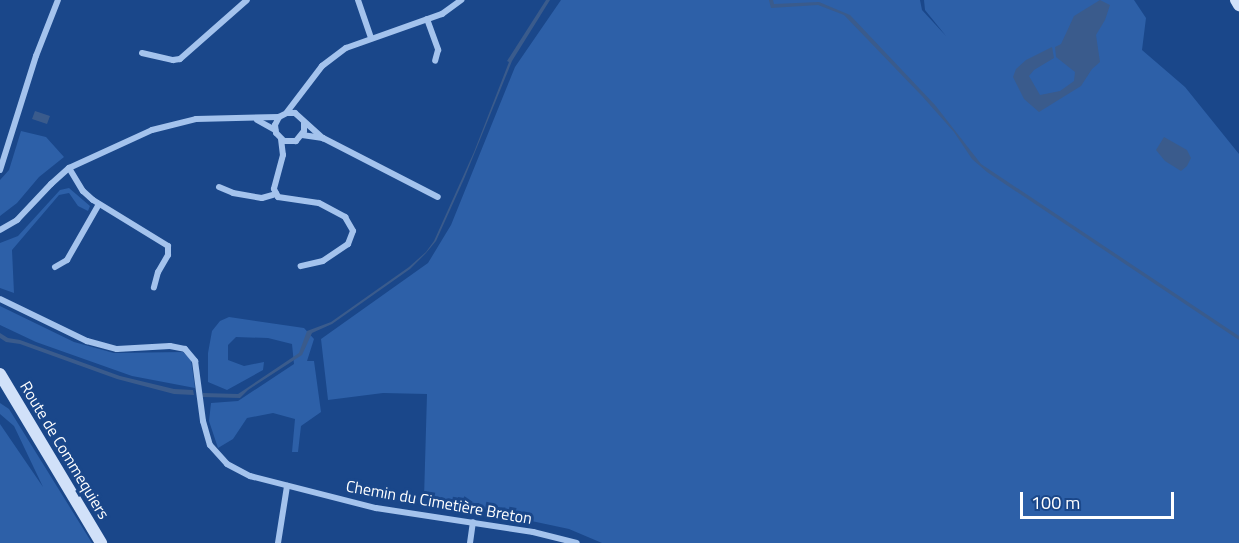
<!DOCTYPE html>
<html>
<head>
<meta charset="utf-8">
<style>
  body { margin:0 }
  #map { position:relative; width:1239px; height:543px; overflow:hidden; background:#1a478a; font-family:"Titillium Web",sans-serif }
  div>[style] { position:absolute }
  .green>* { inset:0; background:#2d60a8 }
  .water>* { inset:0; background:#3a5b8c }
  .street>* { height:6px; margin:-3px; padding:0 3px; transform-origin:3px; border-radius:3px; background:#a4c3ed }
  .secondary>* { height:12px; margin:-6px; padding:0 6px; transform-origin:6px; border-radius:6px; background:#d1e1f9 }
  span { translate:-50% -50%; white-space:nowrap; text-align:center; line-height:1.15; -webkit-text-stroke:6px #1a478a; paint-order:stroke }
  .street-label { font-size:16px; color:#fff }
  .scale { position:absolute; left:1020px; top:492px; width:154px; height:27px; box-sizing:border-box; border:3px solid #fff; border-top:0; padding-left:8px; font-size:18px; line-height:21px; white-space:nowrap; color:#fff; -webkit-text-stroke:4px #1a478a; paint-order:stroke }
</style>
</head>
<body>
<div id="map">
  <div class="green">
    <div style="clip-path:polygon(561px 0,920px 0,922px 10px,946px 36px,925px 10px,924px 0,1134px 0,1146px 18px,1142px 50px,1185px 87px,1239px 154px,1239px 543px,602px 543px,569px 529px,424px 498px,427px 394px,383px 393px,328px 400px,321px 339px,428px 263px,451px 225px,515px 67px)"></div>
    <div style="clip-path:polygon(21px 131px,46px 137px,64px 157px,39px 177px,17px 203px,0 216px,0 180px,9px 170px)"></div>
    <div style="clip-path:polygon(69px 188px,90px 206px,88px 211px,78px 206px,69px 193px,59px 195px,12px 250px,14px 293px,0 288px,0 243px,18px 236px,60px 190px)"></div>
    <div style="clip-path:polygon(0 306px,74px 342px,114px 353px,183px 352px,191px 360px,195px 388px,132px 376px,36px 342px,0 325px)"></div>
    <div style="clip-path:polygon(229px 317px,304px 328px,314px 339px,307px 361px,314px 361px,321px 412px,301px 426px,298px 452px,292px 452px,295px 419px,273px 413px,247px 418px,233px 439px,218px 448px,209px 421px,211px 403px,238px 401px,294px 364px,292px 344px,268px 338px,236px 337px,228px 345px,228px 360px,244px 366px,264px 362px,263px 370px,227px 390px,208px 382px,208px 353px,212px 331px,220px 321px)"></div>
    <div style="clip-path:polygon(0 403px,9px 409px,92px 543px,0 543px,0 424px,43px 487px,14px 426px,0 414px)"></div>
  </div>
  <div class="water">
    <div style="clip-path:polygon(546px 0,550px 0,512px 61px,464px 179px,436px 241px,426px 253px,410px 269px,332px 324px,312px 333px,302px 355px,248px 390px,240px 398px,202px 397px,203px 393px,238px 394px,299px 353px,307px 331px,331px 322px,409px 267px,426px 252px,434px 241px,474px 152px,509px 62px,507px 61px)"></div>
    <div style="clip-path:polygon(769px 0,773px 0,774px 4px,819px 2px,850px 15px,935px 105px,981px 164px,1239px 336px,1239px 340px,987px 172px,972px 159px,954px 132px,922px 96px,844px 15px,818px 5px,771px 8px)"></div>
    <div style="clip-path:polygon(1100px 0,1110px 5px,1105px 20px,1096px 35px,1100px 62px,1092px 69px,1081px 86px,1039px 112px,1024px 99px,1013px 77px,1016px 69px,1026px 60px,1052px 47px,1054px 58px,1034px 70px,1029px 76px,1040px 95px,1060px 91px,1074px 81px,1075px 72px,1056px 57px,1055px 47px,1061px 44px,1074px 16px)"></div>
    <div style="clip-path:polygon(35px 111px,50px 116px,47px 124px,32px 119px)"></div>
    <div style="clip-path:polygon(1164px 137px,1187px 150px,1191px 158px,1187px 166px,1181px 171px,1165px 161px,1156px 150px)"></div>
    <div style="clip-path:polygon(0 333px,8px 338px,20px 340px,120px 376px,174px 389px,193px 390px,194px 395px,174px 394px,117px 379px,20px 344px,6px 342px,0 338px)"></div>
  </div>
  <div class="street">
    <div style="left:358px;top:0;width:40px;rotate:71.1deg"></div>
    <div style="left:427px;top:19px;width:33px;rotate:70deg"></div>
    <div style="left:438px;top:50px;width:11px;rotate:105deg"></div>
    <div style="left:142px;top:53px;width:32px;rotate:13deg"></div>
    <div style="left:173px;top:60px;width:7px;rotate:-8deg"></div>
    <div style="left:180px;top:59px;width:89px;rotate:-41.4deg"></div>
    <div style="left:287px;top:112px;width:58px;rotate:-52.7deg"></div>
    <div style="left:322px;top:66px;width:30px;rotate:-37deg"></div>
    <div style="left:346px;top:48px;width:102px;rotate:-19.5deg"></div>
    <div style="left:442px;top:14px;width:24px;rotate:-36deg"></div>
    <div style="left:257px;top:120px;width:21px;rotate:29deg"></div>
    <div style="left:304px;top:123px;width:8px;rotate:90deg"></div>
    <div style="left:304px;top:131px;width:13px;rotate:129deg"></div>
    <div style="left:296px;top:141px;width:12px;rotate:180deg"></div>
    <div style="left:284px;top:141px;width:11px;rotate:-135deg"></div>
    <div style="left:276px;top:133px;width:8px;rotate:-97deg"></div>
    <div style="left:275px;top:125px;width:9px;rotate:-63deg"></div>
    <div style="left:279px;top:117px;width:9px;rotate:-27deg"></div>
    <div style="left:287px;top:113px;width:8px"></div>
    <div style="left:295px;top:113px;width:38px;rotate:42deg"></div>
    <div style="left:323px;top:138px;width:129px;rotate:27.2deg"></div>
    <div style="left:302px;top:135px;width:21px;rotate:8deg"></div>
    <div style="left:281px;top:139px;width:16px;rotate:83deg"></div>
    <div style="left:283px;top:155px;width:35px;rotate:105deg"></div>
    <div style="left:274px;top:189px;width:9px;rotate:63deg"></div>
    <div style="left:278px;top:197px;width:41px;rotate:8.3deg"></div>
    <div style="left:319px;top:203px;width:30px;rotate:28deg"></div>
    <div style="left:345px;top:217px;width:16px;rotate:60deg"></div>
    <div style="left:353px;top:231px;width:14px;rotate:111deg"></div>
    <div style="left:348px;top:244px;width:30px;rotate:146deg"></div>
    <div style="left:323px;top:261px;width:23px;rotate:167deg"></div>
    <div style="left:69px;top:168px;width:27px;rotate:59deg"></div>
    <div style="left:83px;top:191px;width:13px;rotate:42deg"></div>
    <div style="left:93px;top:200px;width:88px;rotate:31.5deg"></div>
    <div style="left:168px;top:246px;width:9px;rotate:90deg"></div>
    <div style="left:168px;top:255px;width:20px;rotate:120deg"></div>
    <div style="left:158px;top:272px;width:16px;rotate:105deg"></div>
    <div style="left:0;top:170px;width:120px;rotate:-72.5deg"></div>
    <div style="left:36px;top:56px;width:60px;rotate:-68.6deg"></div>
    <div style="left:219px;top:187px;width:15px;rotate:23deg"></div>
    <div style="left:233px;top:193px;width:29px;rotate:10deg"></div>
    <div style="left:262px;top:198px;width:15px;rotate:-16deg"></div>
    <div style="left:0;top:230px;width:20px;rotate:-30deg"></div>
    <div style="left:17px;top:220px;width:50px;rotate:-46.6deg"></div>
    <div style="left:51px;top:184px;width:24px;rotate:-42deg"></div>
    <div style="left:69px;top:168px;width:91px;rotate:-24.6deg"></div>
    <div style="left:152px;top:130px;width:45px;rotate:-14deg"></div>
    <div style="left:196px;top:119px;width:83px;rotate:-1.4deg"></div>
    <div style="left:55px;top:267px;width:14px;rotate:-30deg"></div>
    <div style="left:67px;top:260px;width:64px;rotate:-60.3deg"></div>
    <div style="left:0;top:299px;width:97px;rotate:25.8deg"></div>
    <div style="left:87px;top:341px;width:31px;rotate:15deg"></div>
    <div style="left:117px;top:349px;width:53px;rotate:-3.2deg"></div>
    <div style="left:170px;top:346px;width:15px;rotate:11deg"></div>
    <div style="left:185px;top:349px;width:16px;rotate:50deg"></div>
    <div style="left:195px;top:361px;width:61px;rotate:82.4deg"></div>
    <div style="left:203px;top:421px;width:25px;rotate:74deg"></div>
    <div style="left:210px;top:445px;width:25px;rotate:48deg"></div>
    <div style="left:227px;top:464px;width:26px;rotate:28deg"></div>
    <div style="left:250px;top:476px;width:130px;rotate:14.3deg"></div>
    <div style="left:376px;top:508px;width:159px;rotate:8.7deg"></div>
    <div style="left:533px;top:532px;width:45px;rotate:14deg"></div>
    <div style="left:278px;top:543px;width:58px;rotate:-81deg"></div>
    <div style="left:470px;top:543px;width:21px;rotate:-82deg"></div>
  </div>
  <div class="secondary">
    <div style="left:1236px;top:0;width:6px;rotate:59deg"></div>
    <div style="left:0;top:374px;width:197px;rotate:59.1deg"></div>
  </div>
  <div class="street-label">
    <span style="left:65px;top:450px;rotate:59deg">Route de Commequiers</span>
    <span style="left:439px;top:502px;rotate:10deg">Chemin du Cimetière Breton</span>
  </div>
  <div class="scale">100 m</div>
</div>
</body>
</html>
